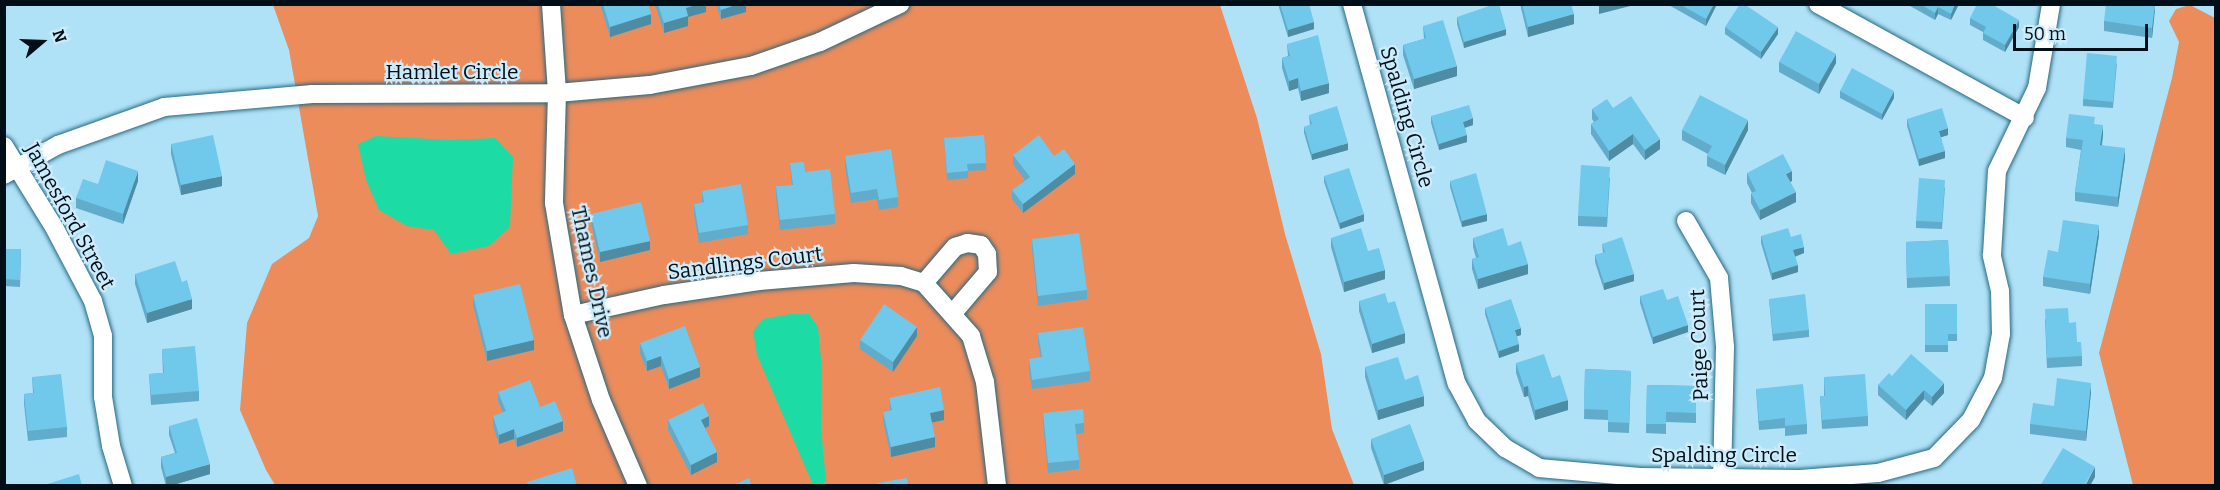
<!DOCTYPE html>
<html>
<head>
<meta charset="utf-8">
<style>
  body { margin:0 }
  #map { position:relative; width:2220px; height:490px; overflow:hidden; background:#b0e2f7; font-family:Bitter,serif }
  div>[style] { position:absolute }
  .green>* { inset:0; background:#ec8c5b }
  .water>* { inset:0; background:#1ddba5 }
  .roads { filter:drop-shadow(0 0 2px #246983) drop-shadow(0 0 2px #246983) }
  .minor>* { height:18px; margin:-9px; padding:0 9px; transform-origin:9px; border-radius:9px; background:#fff }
  .wall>* { inset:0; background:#60acca }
  .shaded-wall>* { inset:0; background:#4e8ca4 }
  .building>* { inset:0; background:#70c8eb }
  span { translate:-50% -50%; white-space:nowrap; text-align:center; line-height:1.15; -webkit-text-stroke:4.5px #ccecfb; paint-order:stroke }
  .street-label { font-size:21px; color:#000f17 }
  .frame { position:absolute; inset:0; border:6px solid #000f17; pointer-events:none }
  .north { position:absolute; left:12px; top:12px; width:60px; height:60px; -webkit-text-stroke:4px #ccecfb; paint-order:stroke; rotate:71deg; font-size:16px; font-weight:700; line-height:24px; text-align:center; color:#000f17 }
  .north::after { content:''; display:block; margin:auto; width:21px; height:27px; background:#000f17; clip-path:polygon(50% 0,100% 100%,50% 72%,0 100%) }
  .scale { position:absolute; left:2013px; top:24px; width:135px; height:27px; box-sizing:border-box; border:3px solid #000f17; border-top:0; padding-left:8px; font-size:18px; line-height:21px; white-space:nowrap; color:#000f17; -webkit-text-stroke:4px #ccecfb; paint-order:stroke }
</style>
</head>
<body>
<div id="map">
  <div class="green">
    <div style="clip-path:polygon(273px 5px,1220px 5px,1257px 118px,1285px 234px,1321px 354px,1332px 429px,1354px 485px,275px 485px,266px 470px,240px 410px,247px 323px,272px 264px,309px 238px,318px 216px,289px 50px)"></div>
    <div style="clip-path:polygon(2190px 5px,2215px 18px,2215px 485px,2133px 485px,2099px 353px,2172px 78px,2179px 42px,2169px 21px,2176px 9px)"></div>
  </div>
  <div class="water">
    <div style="clip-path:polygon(376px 136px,450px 140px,495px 138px,513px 157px,510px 227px,489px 246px,451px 254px,434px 230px,407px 226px,379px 210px,366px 180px,358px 144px)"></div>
    <div style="clip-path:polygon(790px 314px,809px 314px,818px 327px,822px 371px,821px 427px,826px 482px,820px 485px,813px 485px,757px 355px,753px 331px,763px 319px)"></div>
  </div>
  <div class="roads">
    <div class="minor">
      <div style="left:551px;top:4px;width:89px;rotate:86.1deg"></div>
      <div style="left:557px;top:93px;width:110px;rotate:91.6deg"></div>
      <div style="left:554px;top:203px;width:114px;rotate:80.4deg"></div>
      <div style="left:573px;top:315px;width:89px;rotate:71.8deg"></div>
      <div style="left:601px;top:400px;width:94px;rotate:66.7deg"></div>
      <div style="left:1352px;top:4px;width:394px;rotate:74.6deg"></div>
      <div style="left:1457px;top:384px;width:42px;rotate:61.6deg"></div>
      <div style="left:1477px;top:421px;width:39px;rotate:44deg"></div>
      <div style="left:1505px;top:448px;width:39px;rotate:30deg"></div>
      <div style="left:1539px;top:468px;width:101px;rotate:5.1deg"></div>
      <div style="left:1640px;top:477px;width:160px;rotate:0.7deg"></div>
      <div style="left:1800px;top:479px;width:78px;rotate:-4.4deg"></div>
      <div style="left:1878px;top:473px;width:58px;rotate:-15deg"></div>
      <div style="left:1934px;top:458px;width:53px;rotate:-45.8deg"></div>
      <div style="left:1971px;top:420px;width:47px;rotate:-62.4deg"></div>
      <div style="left:1993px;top:378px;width:45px;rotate:-79.7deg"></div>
      <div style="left:2001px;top:334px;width:43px;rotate:-91.3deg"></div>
      <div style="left:2000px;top:291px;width:37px;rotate:-103deg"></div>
      <div style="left:1992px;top:255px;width:84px;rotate:-86.6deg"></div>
      <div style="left:1997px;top:171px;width:92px;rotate:-64.3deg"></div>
      <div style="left:2037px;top:88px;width:85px;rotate:-80.5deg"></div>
      <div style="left:1818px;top:4px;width:236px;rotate:28.8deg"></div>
      <div style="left:4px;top:146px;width:97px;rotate:58.4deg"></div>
      <div style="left:55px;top:229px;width:81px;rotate:62.2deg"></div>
      <div style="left:93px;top:301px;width:36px;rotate:74deg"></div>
      <div style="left:103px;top:336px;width:61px;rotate:90deg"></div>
      <div style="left:103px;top:397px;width:50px;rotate:80.7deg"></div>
      <div style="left:111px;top:446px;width:42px;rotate:73.3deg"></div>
      <div style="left:4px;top:175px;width:62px;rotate:-29.1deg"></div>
      <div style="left:58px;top:145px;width:113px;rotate:-19.7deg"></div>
      <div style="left:164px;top:107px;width:149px;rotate:-5deg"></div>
      <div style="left:312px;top:94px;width:245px;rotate:-0.2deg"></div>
      <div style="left:557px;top:93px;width:93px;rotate:-4.9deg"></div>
      <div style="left:650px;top:85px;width:103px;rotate:-10.7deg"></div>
      <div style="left:751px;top:66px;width:73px;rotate:-19.2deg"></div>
      <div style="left:820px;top:42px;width:89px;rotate:-25.4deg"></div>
      <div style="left:1686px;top:221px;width:66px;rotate:59.9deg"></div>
      <div style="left:1719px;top:278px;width:69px;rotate:85deg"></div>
      <div style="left:1725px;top:347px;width:129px;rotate:91.3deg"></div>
      <div style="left:924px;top:283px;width:48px;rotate:-49.3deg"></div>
      <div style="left:955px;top:247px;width:13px;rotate:-18deg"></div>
      <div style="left:967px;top:243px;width:14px;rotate:8deg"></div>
      <div style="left:981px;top:245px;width:11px;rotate:56deg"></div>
      <div style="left:987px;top:254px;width:18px;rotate:87deg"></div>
      <div style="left:988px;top:272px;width:54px;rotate:130.5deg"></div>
      <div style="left:573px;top:315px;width:93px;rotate:-12.4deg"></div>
      <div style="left:664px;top:295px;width:96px;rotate:-8.4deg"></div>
      <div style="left:759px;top:281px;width:95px;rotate:-4.8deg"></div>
      <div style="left:854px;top:273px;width:47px;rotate:3.7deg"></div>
      <div style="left:901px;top:276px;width:24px;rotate:17deg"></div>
      <div style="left:924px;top:283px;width:71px;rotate:48.4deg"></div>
      <div style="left:971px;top:336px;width:48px;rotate:73.1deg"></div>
      <div style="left:985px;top:382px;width:105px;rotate:83.4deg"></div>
    </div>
  </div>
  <div class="wall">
    <div style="clip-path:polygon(600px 4px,648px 4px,651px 24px,610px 37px)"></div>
    <div style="clip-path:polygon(655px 4px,706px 4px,706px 12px,688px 17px,688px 26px,664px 33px)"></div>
    <div style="clip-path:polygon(716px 4px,746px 4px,746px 12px,721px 19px)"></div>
    <div style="clip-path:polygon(1278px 4px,1309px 4px,1314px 29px,1288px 37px)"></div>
    <div style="clip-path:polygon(1520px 4px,1571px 4px,1574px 24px,1528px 37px)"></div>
    <div style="clip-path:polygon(1667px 4px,1717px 4px,1706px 26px)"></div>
    <div style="clip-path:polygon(1910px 4px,1959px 4px,1951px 20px,1938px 14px,1935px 20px,1910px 6px)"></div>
    <div style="clip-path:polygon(2155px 4px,2152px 38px,2104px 31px,2104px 21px)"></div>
    <div style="clip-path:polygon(1457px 17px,1506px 35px,1464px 48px,1457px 24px)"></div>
    <div style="clip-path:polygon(1970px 18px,2019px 27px,2005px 52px,1983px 40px,1983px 32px,1970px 25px)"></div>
    <div style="clip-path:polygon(1423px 26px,1457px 76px,1414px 89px,1403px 55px,1403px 45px,1424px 39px)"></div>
    <div style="clip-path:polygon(1725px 27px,1778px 34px,1761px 59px,1725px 34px)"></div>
    <div style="clip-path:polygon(1287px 44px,1329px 93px,1301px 101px,1298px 88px,1289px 91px,1282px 68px,1282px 58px,1288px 56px)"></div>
    <div style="clip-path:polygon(1779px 62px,1836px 63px,1819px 94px,1779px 72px)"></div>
    <div style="clip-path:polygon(2117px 63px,2113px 108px,2083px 106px,2083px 99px)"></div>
    <div style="clip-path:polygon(1840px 91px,1894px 98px,1882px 120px,1840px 98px)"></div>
    <div style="clip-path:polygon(1613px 108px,1660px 149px,1645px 160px,1633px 144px,1609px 161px,1591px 134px,1591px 124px,1594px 122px,1592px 119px,1592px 109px)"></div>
    <div style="clip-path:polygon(1309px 115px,1348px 150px,1312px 160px,1304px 133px,1304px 127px,1310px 125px)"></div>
    <div style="clip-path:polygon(1431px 116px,1473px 125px,1465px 128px,1467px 142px,1439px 150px,1431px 123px)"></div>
    <div style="clip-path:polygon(1907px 119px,1948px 135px,1941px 137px,1945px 158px,1919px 166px,1907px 126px)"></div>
    <div style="clip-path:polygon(2095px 124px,2103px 135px,2102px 145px,2125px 158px,2118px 207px,2075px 201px,2075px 192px,2081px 150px,2066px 147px,2066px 138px)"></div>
    <div style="clip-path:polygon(1682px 130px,1748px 130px,1725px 175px,1707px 166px,1707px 156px,1708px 154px,1682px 140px)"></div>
    <div style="clip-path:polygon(944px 138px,986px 163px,986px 170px,968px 171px,968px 178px,947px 180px)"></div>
    <div style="clip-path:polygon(171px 144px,222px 186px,181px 195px,171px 154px)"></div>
    <div style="clip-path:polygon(1013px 155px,1054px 156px,1075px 174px,1023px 213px,1012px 199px,1012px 190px,1025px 180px,1013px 164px)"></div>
    <div style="clip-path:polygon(845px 156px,898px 197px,898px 207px,879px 210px,877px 199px,851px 203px,845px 166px)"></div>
    <div style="clip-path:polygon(790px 163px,805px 172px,835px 214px,835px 224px,780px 230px,776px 196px,776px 186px,792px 185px)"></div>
    <div style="clip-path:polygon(1747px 173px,1792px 181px,1790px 182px,1796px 202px,1760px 220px,1751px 203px,1751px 193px,1752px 193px,1747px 183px)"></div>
    <div style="clip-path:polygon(1324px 176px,1364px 221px,1340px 229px,1324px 182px)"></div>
    <div style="clip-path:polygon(1610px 177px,1607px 227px,1578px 226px,1578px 216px)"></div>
    <div style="clip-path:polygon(138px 181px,123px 224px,76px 208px,76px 198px,98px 184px)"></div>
    <div style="clip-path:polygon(1450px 181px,1487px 221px,1462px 227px,1450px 187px)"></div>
    <div style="clip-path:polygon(1945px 187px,1942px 229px,1916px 228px,1916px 221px)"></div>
    <div style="clip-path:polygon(702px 191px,748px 225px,748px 234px,699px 243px,694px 214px,694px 204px,702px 202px)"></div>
    <div style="clip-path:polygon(591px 214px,650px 250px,600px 262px,591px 223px)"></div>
    <div style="clip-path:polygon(2099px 235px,2090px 294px,2043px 286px,2043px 277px,2058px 252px)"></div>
    <div style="clip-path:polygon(1761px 236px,1791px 237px,1804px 253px,1795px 257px,1798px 272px,1772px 280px,1761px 243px)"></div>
    <div style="clip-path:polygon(1331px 238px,1368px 251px,1385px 279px,1344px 292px,1331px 247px)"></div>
    <div style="clip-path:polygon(1473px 238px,1508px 246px,1528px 274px,1478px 289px,1472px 269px,1472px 259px,1476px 258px,1473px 247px)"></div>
    <div style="clip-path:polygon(1032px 239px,1087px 290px,1087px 299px,1038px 306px,1032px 249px)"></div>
    <div style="clip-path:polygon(1948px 240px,1950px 286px,1907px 288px,1906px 242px)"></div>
    <div style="clip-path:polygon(1602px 244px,1634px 281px,1604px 290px,1595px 262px,1595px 255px,1603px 253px)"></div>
    <div style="clip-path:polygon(4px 249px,21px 249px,20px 287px,4px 286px)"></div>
    <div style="clip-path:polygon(135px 274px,182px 282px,192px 309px,147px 323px,135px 284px)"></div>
    <div style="clip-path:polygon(473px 295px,534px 350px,487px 361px,473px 305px)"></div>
    <div style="clip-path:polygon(1640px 296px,1667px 300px,1688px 332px,1653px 344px,1640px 303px)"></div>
    <div style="clip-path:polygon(1769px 299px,1809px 330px,1809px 337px,1773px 341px)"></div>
    <div style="clip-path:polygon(1359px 301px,1388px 303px,1405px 343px,1372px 353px,1359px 311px)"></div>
    <div style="clip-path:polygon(1925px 304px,1957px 304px,1957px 341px,1948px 341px,1948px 352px,1925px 352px)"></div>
    <div style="clip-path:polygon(1485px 308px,1521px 335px,1517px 336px,1519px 351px,1499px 358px,1485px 314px)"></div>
    <div style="clip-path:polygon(2045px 319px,2069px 323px,2082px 356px,2082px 366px,2047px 368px)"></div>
    <div style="clip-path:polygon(1038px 333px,1090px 371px,1090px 381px,1032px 389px,1029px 369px,1029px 359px,1041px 358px,1038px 343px)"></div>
    <div style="clip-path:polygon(917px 336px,893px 372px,860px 349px,860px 340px)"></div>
    <div style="clip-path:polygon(640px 343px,700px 377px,669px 389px,661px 366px,647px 371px,640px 353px)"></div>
    <div style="clip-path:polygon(162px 349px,199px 391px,199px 401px,151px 405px,149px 374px,163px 373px)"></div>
    <div style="clip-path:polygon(1516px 363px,1552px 378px,1568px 410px,1535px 420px,1528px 396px,1524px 397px,1516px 373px)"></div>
    <div style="clip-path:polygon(1365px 367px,1405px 380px,1424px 406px,1378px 420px,1365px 377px)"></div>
    <div style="clip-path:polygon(1585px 369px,1631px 371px,1629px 433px,1608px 432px,1608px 420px,1584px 419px)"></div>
    <div style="clip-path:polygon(1892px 376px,1944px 393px,1932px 406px,1924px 399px,1906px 420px,1878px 395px,1878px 385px)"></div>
    <div style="clip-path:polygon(32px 377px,67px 427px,67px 437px,28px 441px,24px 404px,24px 394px,33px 393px)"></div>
    <div style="clip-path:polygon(1824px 377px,1868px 416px,1868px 426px,1822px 429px,1820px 396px,1824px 396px)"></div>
    <div style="clip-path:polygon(1647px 385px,1696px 386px,1696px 423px,1666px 422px,1666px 434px,1646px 433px)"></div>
    <div style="clip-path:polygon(1756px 389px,1807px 424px,1807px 434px,1785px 436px,1785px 428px,1759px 430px)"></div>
    <div style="clip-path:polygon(498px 392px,540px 407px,563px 431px,517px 447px,514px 439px,499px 444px,493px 426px,493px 416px,503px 412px,498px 401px)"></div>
    <div style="clip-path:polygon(2091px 392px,2086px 441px,2030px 434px,2030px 424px,2054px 406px)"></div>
    <div style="clip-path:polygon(889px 398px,944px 420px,932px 422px,935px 447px,891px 457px,883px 421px,883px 412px,890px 410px)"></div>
    <div style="clip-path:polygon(1043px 413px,1084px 423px,1084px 433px,1076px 434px,1079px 460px,1079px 469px,1048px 473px,1043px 423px)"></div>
    <div style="clip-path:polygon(668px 420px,709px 426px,705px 428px,717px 462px,691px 475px,668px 430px)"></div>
    <div style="clip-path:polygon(169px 426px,210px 474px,170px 486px,166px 486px,161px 467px,161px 457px,175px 453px,169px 435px)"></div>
    <div style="clip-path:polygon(1371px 439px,1424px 470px,1384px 485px,1371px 448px)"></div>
  </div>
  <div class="shaded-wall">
    <div style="clip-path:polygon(698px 4px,706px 4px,706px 12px,688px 17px,688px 26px,664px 33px,664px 23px,686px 8px)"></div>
    <div style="clip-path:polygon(738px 4px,746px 4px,746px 12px,721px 19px,721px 10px)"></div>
    <div style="clip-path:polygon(1599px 4px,1638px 4px,1599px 14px)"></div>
    <div style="clip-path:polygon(1714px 4px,1717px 4px,1706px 26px,1706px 19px)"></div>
    <div style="clip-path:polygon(1955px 4px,1959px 4px,1951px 20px,1951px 14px)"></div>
    <div style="clip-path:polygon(2155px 4px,2155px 10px,2152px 38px,2152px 28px)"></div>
    <div style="clip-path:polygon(1938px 7px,1938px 14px,1935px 20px,1935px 13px)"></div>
    <div style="clip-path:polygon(651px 14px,651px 24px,610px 37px,610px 27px)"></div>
    <div style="clip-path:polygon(1574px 14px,1574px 24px,1528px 37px,1528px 27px)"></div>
    <div style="clip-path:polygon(2019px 20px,2019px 27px,2005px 52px,2005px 45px)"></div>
    <div style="clip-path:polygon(1314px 22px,1314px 29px,1288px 37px,1288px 30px)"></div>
    <div style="clip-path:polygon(1778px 27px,1778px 34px,1761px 59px,1761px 52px)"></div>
    <div style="clip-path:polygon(1506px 29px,1506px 35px,1464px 48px,1464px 42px)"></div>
    <div style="clip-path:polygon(1836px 54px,1836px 63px,1819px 94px,1819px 84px)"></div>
    <div style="clip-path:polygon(1457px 66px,1457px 76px,1414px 89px,1414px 79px)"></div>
    <div style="clip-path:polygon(1298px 78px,1298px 88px,1289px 91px,1289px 81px)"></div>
    <div style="clip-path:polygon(1329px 83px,1329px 93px,1301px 101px,1301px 91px)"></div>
    <div style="clip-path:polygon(1894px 91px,1894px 98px,1882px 120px,1882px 114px)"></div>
    <div style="clip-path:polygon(1473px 118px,1473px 125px,1463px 128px,1463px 122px)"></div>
    <div style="clip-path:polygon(1748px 120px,1748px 130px,1725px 175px,1725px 165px)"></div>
    <div style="clip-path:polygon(2103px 125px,2103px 135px,2100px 155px,2100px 145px)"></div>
    <div style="clip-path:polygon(1948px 128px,1948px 135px,1939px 138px,1939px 131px)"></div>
    <div style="clip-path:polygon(1633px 134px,1633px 144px,1609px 161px,1609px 151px)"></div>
    <div style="clip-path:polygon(1467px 135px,1467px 142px,1439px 150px,1439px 144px)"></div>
    <div style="clip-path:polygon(1660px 139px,1660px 149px,1645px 160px,1645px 150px)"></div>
    <div style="clip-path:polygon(1348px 143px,1348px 150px,1312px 160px,1312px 154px)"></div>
    <div style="clip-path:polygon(2125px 148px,2125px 158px,2118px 207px,2118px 197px)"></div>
    <div style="clip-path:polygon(1945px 151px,1945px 158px,1919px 166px,1919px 159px)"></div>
    <div style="clip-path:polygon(1075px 164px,1075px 174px,1023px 213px,1023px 204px)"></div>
    <div style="clip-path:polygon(138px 171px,138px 181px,123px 224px,123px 214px)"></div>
    <div style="clip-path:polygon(1792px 171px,1792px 181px,1786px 184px,1786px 174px)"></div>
    <div style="clip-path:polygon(222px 176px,222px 186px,181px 195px,181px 185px)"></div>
    <div style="clip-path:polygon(1796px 192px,1796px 202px,1760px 220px,1760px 210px)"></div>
    <div style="clip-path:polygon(1364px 214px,1364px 221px,1340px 229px,1340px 223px)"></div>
    <div style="clip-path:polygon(1487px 214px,1487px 221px,1462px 227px,1462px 221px)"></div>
    <div style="clip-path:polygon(2099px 225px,2099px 235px,2090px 294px,2090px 284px)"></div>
    <div style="clip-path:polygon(650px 241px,650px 250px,600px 262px,600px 252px)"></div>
    <div style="clip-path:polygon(1804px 247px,1804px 253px,1793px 257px,1793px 250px)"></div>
    <div style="clip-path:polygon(1528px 264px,1528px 274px,1478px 289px,1478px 279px)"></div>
    <div style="clip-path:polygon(1798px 265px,1798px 272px,1772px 280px,1772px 273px)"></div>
    <div style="clip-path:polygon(1385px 270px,1385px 279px,1344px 292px,1344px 282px)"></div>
    <div style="clip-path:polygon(1634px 274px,1634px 281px,1604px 290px,1604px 283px)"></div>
    <div style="clip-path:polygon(192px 299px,192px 309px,147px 323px,147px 313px)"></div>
    <div style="clip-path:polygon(1688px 325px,1688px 332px,1653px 344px,1653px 337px)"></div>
    <div style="clip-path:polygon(917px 327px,917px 336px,893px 372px,893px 362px)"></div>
    <div style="clip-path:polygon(1521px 328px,1521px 335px,1515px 337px,1515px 330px)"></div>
    <div style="clip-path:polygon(1405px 333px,1405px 343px,1372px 353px,1372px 344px)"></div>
    <div style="clip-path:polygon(534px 340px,534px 350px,487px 361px,487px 351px)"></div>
    <div style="clip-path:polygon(1519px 344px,1519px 351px,1499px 358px,1499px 351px)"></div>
    <div style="clip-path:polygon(661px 356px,661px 366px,647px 371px,647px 361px)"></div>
    <div style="clip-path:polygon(700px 367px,700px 377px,669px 389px,669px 379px)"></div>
    <div style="clip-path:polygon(1944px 383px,1944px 393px,1932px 406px,1932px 397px)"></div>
    <div style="clip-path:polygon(2091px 383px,2091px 392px,2086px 441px,2086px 431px)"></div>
    <div style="clip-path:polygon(1528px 386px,1528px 396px,1524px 397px,1524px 387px)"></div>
    <div style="clip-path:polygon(1924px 390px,1924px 399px,1906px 420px,1906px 410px)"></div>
    <div style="clip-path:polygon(1424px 396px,1424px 406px,1378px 420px,1378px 410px)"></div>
    <div style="clip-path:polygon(1568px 400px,1568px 410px,1535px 420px,1535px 410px)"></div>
    <div style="clip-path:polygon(944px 410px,944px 420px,930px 423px,930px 413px)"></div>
    <div style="clip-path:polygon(709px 416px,709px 426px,701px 430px,701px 420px)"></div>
    <div style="clip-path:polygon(563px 421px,563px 431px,517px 447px,517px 438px)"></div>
    <div style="clip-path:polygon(514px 429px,514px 439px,499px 444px,499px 435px)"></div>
    <div style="clip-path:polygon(935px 437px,935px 447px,891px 457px,891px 447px)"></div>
    <div style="clip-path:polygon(717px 452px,717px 462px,691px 475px,691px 465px)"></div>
    <div style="clip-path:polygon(1424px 461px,1424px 470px,1384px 485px,1384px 475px)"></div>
    <div style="clip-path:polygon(210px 464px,210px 474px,170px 486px,166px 486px,166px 477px)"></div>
    <div style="clip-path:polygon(2095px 467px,2095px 477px,2090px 486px,2085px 486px)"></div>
  </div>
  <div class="building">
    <div style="clip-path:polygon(603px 4px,648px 4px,651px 14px,610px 27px)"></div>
    <div style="clip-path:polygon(658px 4px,698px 4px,686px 8px,688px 16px,664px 23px)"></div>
    <div style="clip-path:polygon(719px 4px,738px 4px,721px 10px)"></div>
    <div style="clip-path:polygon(1280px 4px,1309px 4px,1314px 22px,1288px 30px)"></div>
    <div style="clip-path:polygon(1495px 4px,1499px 4px,1506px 29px,1464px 42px,1457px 17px)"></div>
    <div style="clip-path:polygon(1522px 4px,1571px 4px,1574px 14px,1528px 27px)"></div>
    <div style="clip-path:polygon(1679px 4px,1714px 4px,1706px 19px)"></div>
    <div style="clip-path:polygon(1740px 4px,1744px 4px,1778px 27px,1761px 52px,1725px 27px)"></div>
    <div style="clip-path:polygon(1920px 4px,1955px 4px,1951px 14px,1938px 7px,1935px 13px)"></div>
    <div style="clip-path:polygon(1977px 4px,1991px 4px,2019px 20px,2005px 45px,1983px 33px,1986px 27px,1970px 18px)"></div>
    <div style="clip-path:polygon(2106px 4px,2155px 4px,2152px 28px,2104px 21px)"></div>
    <div style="clip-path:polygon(1443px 20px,1457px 66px,1414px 79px,1403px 45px,1426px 38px,1423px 26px)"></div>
    <div style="clip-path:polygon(1796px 31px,1836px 54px,1819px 84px,1779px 62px)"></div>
    <div style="clip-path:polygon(1318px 35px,1329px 83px,1301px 91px,1298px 78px,1289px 81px,1282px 58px,1290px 56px,1287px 44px)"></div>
    <div style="clip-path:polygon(2087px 53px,2117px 56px,2113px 102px,2083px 99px)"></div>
    <div style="clip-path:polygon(1852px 68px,1894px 91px,1882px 114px,1840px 91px)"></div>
    <div style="clip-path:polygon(1700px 95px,1748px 120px,1725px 165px,1707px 156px,1712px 146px,1682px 130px)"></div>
    <div style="clip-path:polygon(1631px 96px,1660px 139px,1645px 150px,1633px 134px,1609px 151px,1591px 124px,1599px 119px,1592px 109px,1607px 99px,1613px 108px)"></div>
    <div style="clip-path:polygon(1469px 105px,1473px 118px,1463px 122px,1467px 135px,1439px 144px,1431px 116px)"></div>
    <div style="clip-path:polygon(1337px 106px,1348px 143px,1312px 154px,1304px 127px,1312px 124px,1309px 115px)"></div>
    <div style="clip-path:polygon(1942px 108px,1948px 128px,1939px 131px,1945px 151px,1919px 159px,1907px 119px)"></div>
    <div style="clip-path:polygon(2069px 114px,2095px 117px,2094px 124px,2103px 125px,2100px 145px,2125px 148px,2118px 197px,2075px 192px,2083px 140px,2066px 138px)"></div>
    <div style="clip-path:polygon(213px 135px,222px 176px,181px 185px,171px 144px)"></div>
    <div style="clip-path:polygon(984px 135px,986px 163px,967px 164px,968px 171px,947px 173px,944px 138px)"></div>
    <div style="clip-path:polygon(1039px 135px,1054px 156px,1064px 149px,1075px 164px,1023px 204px,1012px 190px,1030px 177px,1013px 155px)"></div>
    <div style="clip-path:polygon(891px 149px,898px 197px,879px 200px,877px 189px,851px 193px,845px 156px)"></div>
    <div style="clip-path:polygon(1783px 154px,1792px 171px,1786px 174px,1796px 192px,1760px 210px,1751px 193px,1756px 191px,1747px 173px)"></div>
    <div style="clip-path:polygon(106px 160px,138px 171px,123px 214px,76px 198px,83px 179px,98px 184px)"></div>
    <div style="clip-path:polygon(804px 162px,805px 172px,830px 169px,835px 214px,780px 220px,776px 186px,793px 185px,790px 163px)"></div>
    <div style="clip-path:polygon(1581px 165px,1610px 167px,1607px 217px,1578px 216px)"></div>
    <div style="clip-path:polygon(1349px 168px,1364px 214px,1340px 223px,1324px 176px)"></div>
    <div style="clip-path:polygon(1476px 173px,1487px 214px,1462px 221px,1450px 181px)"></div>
    <div style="clip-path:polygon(1919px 178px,1945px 180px,1942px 222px,1916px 221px)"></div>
    <div style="clip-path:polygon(741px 184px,748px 225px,699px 233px,694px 204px,704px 202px,702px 191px)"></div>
    <div style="clip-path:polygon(641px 202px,650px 241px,600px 252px,591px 214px)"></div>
    <div style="clip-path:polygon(2063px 220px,2099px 225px,2090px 284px,2043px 277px,2048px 250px,2058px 252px)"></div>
    <div style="clip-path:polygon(1361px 228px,1368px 251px,1379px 248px,1385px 270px,1344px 282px,1331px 238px)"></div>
    <div style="clip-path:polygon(1503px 228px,1508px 246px,1521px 241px,1528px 264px,1478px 279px,1472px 259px,1479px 257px,1473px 238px)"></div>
    <div style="clip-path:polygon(1788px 228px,1791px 237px,1801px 234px,1804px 247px,1793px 250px,1798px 265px,1772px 273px,1761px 236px)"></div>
    <div style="clip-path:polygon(1079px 233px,1087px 290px,1038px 296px,1032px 239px)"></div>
    <div style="clip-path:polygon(1622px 237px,1634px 274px,1604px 283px,1595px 255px,1605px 252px,1602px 244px)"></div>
    <div style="clip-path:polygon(1948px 240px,1950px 276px,1907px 278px,1906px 242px)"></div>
    <div style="clip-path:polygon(4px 249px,21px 249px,20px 280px,4px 279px)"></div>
    <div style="clip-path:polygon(175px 261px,182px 282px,187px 280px,192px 299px,147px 313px,135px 274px)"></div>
    <div style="clip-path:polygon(520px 284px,534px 340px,487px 351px,473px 295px)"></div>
    <div style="clip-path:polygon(1663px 289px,1667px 300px,1678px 296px,1688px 325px,1653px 337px,1640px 296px)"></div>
    <div style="clip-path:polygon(1385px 293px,1388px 303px,1395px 301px,1405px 333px,1372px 344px,1359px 301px)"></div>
    <div style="clip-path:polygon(1805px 294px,1809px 330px,1773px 334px,1769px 299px)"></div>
    <div style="clip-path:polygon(1511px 299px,1521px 328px,1515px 330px,1519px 344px,1499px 351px,1485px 308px)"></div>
    <div style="clip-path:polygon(884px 304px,917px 327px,893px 362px,860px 340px)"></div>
    <div style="clip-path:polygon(1925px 304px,1957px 304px,1957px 334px,1948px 334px,1948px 345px,1925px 345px)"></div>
    <div style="clip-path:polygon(2068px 308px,2069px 323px,2076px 322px,2077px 342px,2081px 342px,2082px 356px,2047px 358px,2045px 309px)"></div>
    <div style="clip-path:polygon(685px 326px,700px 367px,669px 379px,661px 356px,647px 361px,640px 343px)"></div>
    <div style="clip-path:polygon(1083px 327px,1090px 371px,1032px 380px,1029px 359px,1042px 357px,1038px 333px)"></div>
    <div style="clip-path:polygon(195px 346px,199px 391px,151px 395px,149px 374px,164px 373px,162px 349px)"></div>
    <div style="clip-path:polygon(1544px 354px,1552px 378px,1560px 375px,1568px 400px,1535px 410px,1528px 386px,1524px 387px,1516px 363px)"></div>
    <div style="clip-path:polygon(1911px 354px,1944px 383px,1932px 397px,1924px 390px,1906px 410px,1878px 385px,1889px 373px,1892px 376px)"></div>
    <div style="clip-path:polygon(1398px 357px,1405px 380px,1418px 375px,1424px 396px,1378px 410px,1365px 367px)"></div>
    <div style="clip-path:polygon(1585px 369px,1631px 371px,1629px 423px,1608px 422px,1608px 410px,1584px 409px)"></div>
    <div style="clip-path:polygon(61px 374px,67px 427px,28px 431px,24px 394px,34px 393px,32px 377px)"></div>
    <div style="clip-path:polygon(1865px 374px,1868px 416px,1822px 420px,1820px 396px,1825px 396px,1824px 377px)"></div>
    <div style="clip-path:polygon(2057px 378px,2091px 383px,2086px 431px,2030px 424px,2033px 403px,2054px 406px)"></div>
    <div style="clip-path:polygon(530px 380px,540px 407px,555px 401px,563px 421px,517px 438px,514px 429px,499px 435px,493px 416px,506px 411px,498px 392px)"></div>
    <div style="clip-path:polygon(1803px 384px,1807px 424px,1785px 426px,1785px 418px,1759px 421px,1756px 389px)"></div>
    <div style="clip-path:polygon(1647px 385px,1696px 386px,1696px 413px,1666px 412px,1666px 424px,1646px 424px)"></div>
    <div style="clip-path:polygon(940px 387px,944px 410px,930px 413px,935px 437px,891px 447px,883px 412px,892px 410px,889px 398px)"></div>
    <div style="clip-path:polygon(703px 403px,709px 416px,701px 420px,717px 452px,691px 465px,668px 420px)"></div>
    <div style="clip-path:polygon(1083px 409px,1084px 423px,1075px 424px,1079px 460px,1048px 463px,1043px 413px)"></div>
    <div style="clip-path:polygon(197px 418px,210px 464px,166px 477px,161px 457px,177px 453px,169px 426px)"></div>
    <div style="clip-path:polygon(1410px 424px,1424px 461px,1384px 475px,1371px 439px)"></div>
    <div style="clip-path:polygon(2063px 448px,2095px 467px,2085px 484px,2086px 486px,2040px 486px)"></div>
    <div style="clip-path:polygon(572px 468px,577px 486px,528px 486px,527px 482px)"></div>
    <div style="clip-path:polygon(79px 474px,82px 486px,41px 486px)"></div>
    <div style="clip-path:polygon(749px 478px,752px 486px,731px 486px)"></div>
    <div style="clip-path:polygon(907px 478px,908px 486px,877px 486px,877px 483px)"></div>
  </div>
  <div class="street-label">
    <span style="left:452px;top:72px">Hamlet Circle</span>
    <span style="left:1407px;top:117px;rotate:74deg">Spalding Circle</span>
    <span style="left:70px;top:216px;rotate:61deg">Jamesford Street</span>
    <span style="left:745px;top:263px;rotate:-7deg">Sandlings Court</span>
    <span style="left:592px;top:272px;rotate:78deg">Thames Drive</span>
    <span style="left:1699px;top:345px;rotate:-92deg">Paige Court</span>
    <span style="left:1724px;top:455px">Spalding Circle</span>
  </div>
  <div class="frame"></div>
  <div class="north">N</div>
  <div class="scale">50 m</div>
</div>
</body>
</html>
